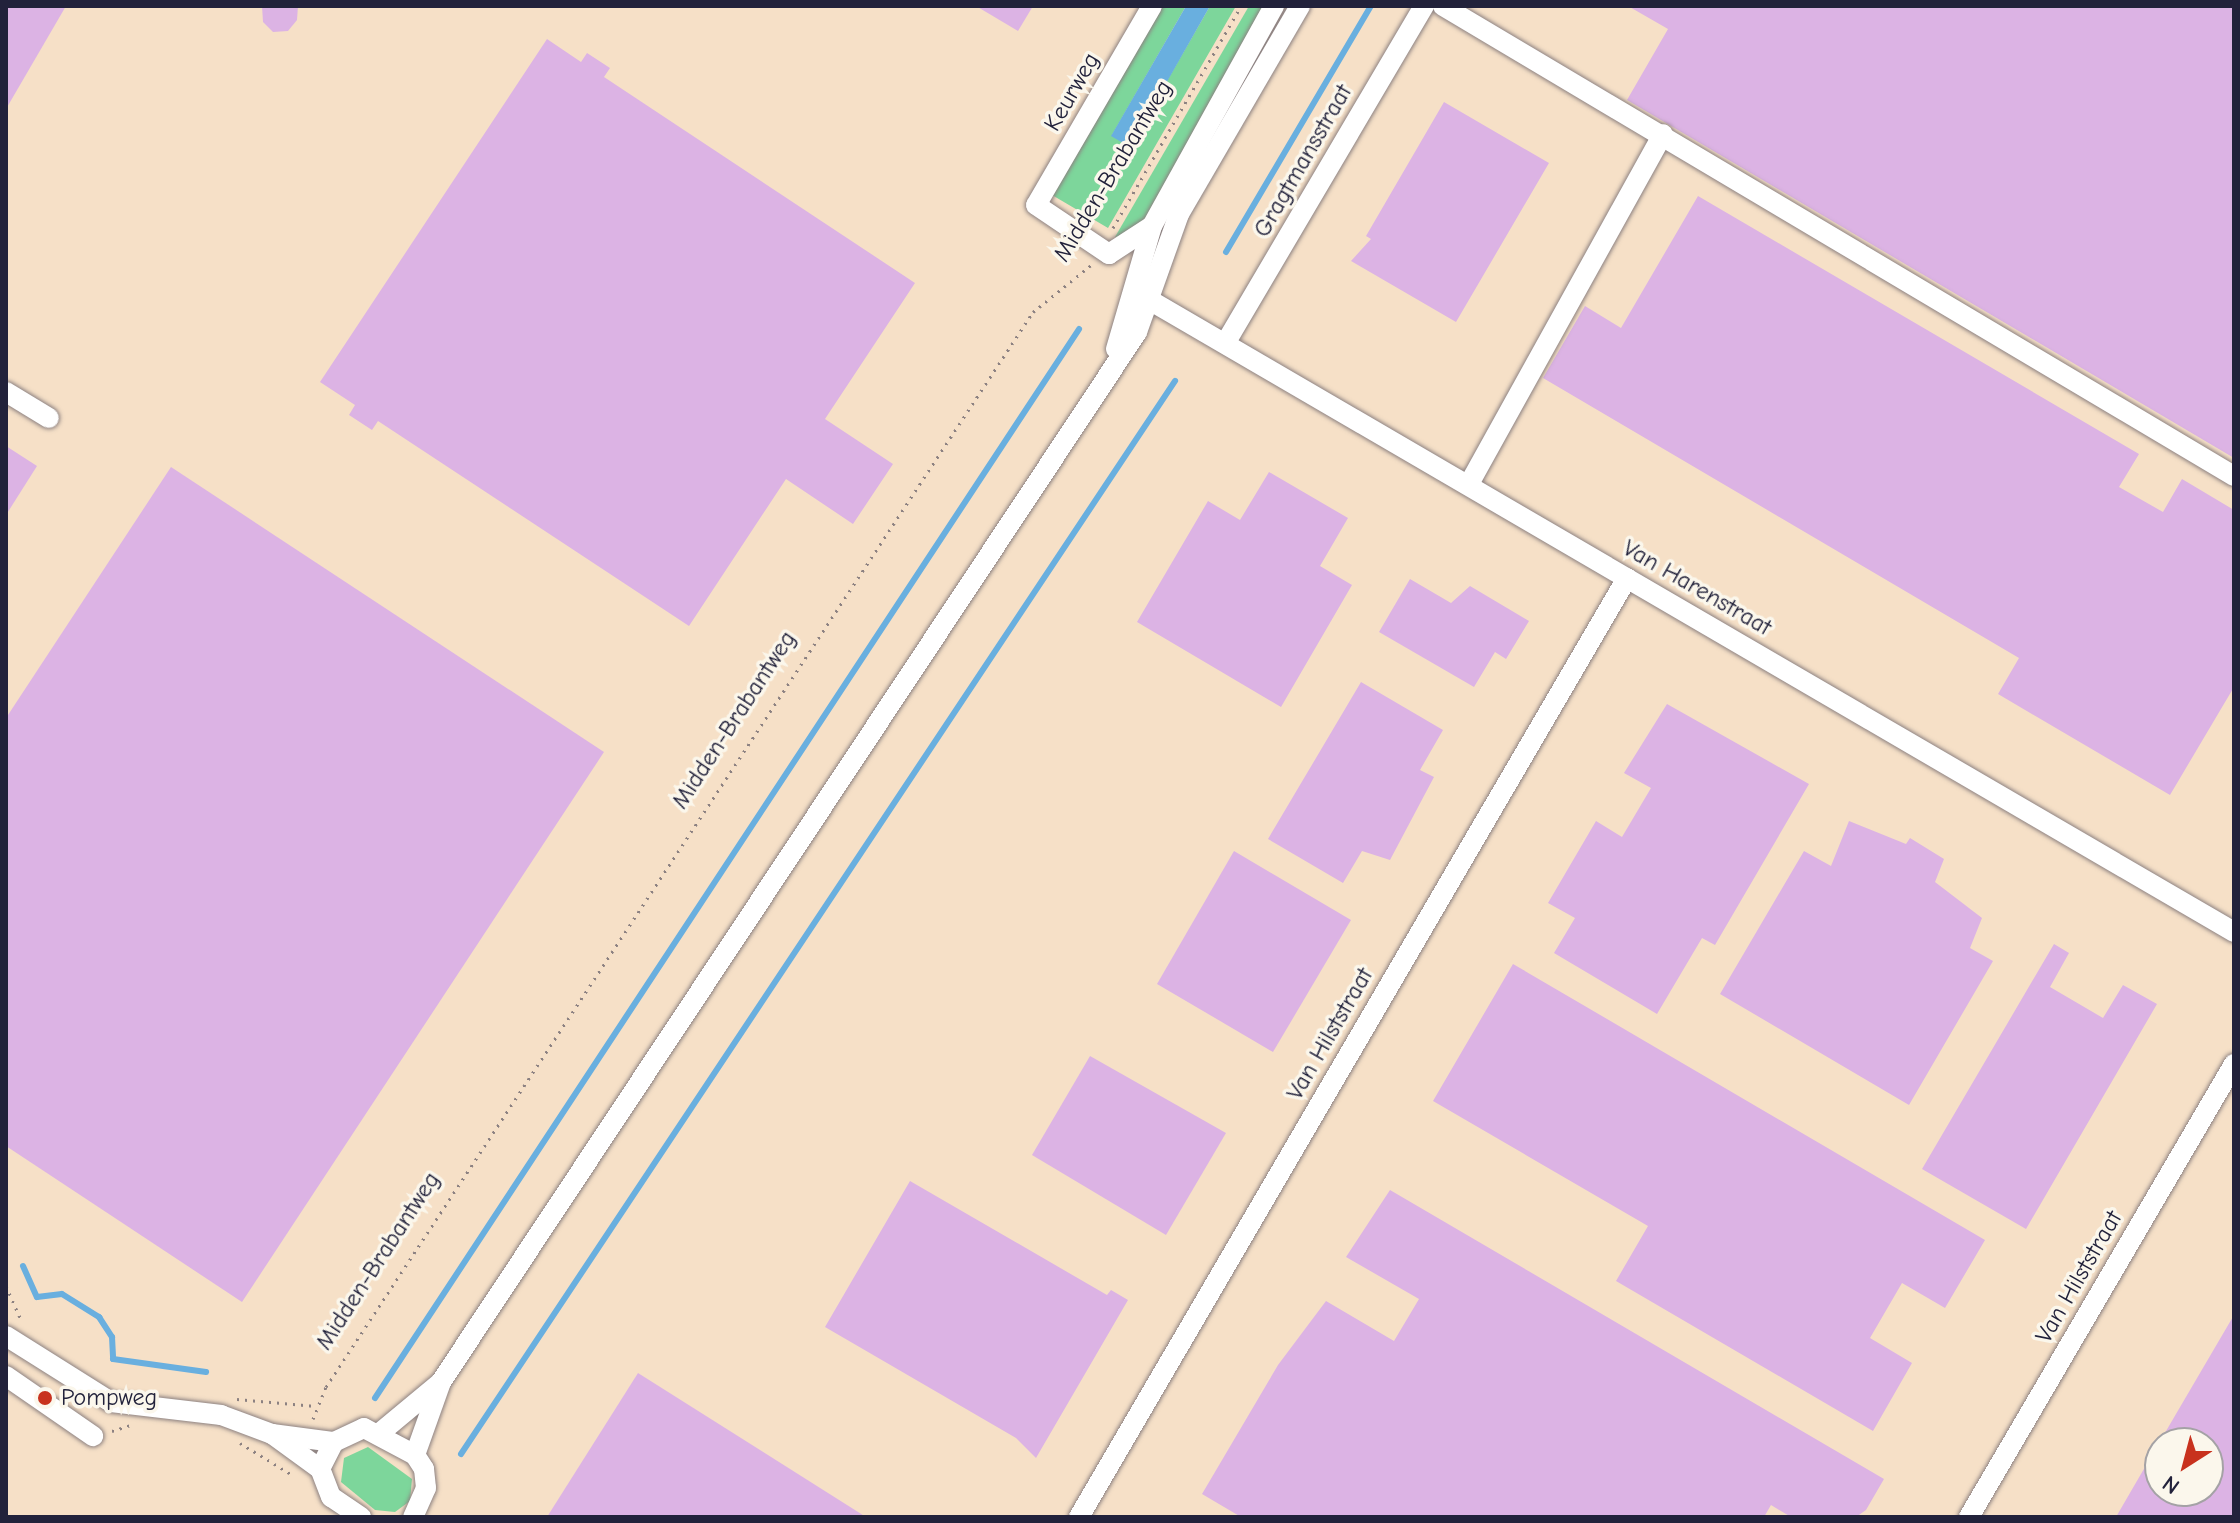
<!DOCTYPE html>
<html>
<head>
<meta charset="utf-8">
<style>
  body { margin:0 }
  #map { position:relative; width:2240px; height:1523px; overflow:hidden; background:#f6e0c7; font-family:"Comic Neue",sans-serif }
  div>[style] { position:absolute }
  .green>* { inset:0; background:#7dd69b }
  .water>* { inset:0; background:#69afdf }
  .stream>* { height:6px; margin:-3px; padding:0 3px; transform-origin:3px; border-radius:3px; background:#69afdf }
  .building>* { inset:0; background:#dcb3e4 }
  .path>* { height:3px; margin-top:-1.5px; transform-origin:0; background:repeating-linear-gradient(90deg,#8c8181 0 2px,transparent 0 8px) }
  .roads { filter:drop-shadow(0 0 2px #8c8181) drop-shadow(0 0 2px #8c8181) }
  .minor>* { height:20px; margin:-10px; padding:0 10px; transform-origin:10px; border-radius:10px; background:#fff }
  .dots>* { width:22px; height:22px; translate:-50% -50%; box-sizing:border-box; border:4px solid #fbf7ec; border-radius:50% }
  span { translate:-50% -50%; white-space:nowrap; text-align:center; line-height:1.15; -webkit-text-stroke:7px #fbf7ec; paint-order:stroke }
  .street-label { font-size:24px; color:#22223b }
  .poi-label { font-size:24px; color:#22223b }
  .left { translate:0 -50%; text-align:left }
  .frame { position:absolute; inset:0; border:8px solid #22223b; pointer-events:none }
  .north { position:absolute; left:2144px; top:1427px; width:80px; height:80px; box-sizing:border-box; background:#fbf7ec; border:2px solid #a4a2a5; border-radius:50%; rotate:216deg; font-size:22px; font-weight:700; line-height:32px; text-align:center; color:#22223b }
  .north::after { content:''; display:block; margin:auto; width:28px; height:36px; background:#c8321e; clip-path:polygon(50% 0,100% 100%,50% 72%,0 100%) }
</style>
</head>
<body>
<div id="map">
  <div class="green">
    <div style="clip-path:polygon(1163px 6px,1186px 6px,1112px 135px,1129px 147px,1210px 6px,1236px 6px,1108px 228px,1052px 195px)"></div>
    <div style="clip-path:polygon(1249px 6px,1269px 6px,1136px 234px,1115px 237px)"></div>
    <div style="clip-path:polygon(368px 1447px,412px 1479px,410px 1501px,395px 1512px,375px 1510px,341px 1482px,344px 1458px)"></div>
  </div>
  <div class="water">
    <div style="clip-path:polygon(1186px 6px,1210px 6px,1130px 147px,1111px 136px)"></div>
  </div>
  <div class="stream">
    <div style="left:1226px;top:252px;width:286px;rotate:-59.5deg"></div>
    <div style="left:23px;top:1266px;width:34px;rotate:66deg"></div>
    <div style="left:37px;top:1297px;width:25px;rotate:-7deg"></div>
    <div style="left:62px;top:1294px;width:44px;rotate:31.9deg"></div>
    <div style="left:99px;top:1317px;width:24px;rotate:57deg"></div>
    <div style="left:112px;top:1337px;width:22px;rotate:87deg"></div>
    <div style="left:113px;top:1359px;width:94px;rotate:8deg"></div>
    <div style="left:375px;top:1398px;width:1280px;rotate:-56.63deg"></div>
    <div style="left:461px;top:1454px;width:1289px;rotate:-56.36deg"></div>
  </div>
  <div class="building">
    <div style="clip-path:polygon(6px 6px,66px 6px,6px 109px)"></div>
    <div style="clip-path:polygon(262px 6px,298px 6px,297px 20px,288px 31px,273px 32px,263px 22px)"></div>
    <div style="clip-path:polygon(976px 6px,1033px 6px,1018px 31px)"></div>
    <div style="clip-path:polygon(1628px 6px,2234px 6px,2234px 458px,1627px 100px,1668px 29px)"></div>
    <div style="clip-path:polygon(547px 39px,581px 62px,587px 53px,610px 68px,604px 77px,915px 283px,825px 419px,893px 464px,853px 524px,786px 479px,689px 626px,378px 421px,372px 430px,349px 415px,355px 405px,320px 382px)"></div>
    <div style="clip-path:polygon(1444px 102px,1549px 163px,1456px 322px,1351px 261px,1371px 239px,1366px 236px)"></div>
    <div style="clip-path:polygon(1698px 196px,2139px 454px,2119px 487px,2163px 512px,2182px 479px,2234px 510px,2234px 687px,2170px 795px,1998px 694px,2019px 658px,1543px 378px,1585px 306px,1621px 328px)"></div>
    <div style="clip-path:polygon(6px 446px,37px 466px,6px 515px)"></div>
    <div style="clip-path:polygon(171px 467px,604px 752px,242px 1302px,6px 1146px,6px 718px)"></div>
    <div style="clip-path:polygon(1269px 472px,1348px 518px,1320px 566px,1352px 585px,1281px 707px,1137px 622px,1208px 501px,1240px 520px)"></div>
    <div style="clip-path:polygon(1410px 579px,1451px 603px,1470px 586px,1529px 621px,1506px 659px,1495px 652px,1474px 687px,1379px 632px)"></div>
    <div style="clip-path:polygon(1361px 682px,1443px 730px,1420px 770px,1434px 777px,1390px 860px,1362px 851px,1343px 883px,1268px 839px)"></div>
    <div style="clip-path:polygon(1667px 704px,1809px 784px,1715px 945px,1702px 938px,1657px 1014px,1554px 953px,1575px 918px,1548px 903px,1596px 821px,1622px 837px,1651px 788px,1624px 773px)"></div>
    <div style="clip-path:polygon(1849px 821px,1906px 844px,1910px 838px,1944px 859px,1935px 882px,1982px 918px,1970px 948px,1993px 961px,1909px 1105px,1720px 994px,1804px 851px,1831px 866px)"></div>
    <div style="clip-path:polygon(1234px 851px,1351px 920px,1273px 1052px,1157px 984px)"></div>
    <div style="clip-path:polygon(2054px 944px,2069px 953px,2050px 987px,2103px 1018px,2123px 985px,2157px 1004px,2026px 1229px,1922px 1169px)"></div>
    <div style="clip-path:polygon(1513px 964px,1985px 1240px,1945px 1308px,1902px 1283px,1870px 1338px,1912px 1363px,1873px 1431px,1616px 1281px,1648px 1226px,1433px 1101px)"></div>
    <div style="clip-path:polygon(1090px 1056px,1226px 1133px,1166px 1235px,1032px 1155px)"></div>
    <div style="clip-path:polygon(910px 1181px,1107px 1295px,1111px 1290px,1128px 1300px,1036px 1458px,1016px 1438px,825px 1327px)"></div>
    <div style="clip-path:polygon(1390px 1190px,1884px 1479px,1866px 1510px,1856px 1517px,1791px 1517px,1771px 1505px,1764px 1517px,1241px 1517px,1202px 1494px,1278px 1365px,1326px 1301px,1394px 1341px,1419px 1299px,1346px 1257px)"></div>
    <div style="clip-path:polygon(evenodd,2234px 1315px,2234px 1517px,2116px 1517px,2159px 1443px,2234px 1315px,2160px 1443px,2208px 1443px,2208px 1491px,2160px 1491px,2160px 1443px)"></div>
    <div style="clip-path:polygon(638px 1373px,866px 1517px,547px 1517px)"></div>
  </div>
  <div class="path">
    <div style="left:1113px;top:228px;width:256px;rotate:-60deg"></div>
    <div style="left:6px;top:1286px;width:39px;rotate:66deg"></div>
    <div style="left:237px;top:1399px;width:79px;rotate:5.1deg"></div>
    <div style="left:313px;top:1419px;width:35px;rotate:-68deg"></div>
    <div style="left:326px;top:1387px;width:1287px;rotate:-56.67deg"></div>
    <div style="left:1033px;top:312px;width:75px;rotate:-39deg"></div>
    <div style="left:112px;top:1431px;width:20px;rotate:-18deg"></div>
    <div style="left:240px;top:1443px;width:60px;rotate:31.3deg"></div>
  </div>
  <div class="roads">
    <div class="minor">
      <div style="left:1152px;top:6px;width:230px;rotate:120.2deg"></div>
      <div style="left:1036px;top:205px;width:88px;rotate:33.9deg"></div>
      <div style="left:1109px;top:254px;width:51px;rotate:-33.1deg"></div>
      <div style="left:1443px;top:6px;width:920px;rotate:30.72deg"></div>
      <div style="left:1134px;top:291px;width:1273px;rotate:30.23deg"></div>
      <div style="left:1226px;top:342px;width:390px;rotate:-59.5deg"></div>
      <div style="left:1116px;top:349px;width:128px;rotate:-73.7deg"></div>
      <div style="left:1152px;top:226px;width:252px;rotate:-61deg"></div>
      <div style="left:6px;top:392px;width:50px;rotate:31.2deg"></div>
      <div style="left:1469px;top:484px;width:400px;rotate:-61deg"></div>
      <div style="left:6px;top:1336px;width:124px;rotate:32.2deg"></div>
      <div style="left:111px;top:1402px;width:111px;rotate:6.7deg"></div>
      <div style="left:221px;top:1415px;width:54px;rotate:20.4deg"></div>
      <div style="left:272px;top:1434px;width:63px;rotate:7.4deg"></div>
      <div style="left:6px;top:1376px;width:106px;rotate:34.6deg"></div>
      <div style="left:381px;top:1432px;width:78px;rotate:-39.8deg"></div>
      <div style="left:441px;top:1382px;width:1260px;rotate:-56.46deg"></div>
      <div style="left:1137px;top:332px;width:125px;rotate:-70.4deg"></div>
      <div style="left:1179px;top:214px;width:241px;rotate:-59.8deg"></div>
      <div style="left:272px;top:1434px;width:59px;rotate:36.1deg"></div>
      <div style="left:415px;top:1455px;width:77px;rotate:-70.4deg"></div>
      <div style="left:361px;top:1517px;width:36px;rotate:-146deg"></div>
      <div style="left:331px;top:1497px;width:30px;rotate:-111deg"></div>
      <div style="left:320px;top:1469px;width:30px;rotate:-63deg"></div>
      <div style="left:334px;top:1442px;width:33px;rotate:-25deg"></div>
      <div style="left:364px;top:1428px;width:58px;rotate:27.9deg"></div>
      <div style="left:415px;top:1455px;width:17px;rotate:57deg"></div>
      <div style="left:424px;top:1469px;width:19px;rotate:84deg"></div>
      <div style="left:426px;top:1488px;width:32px;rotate:114deg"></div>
      <div style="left:1079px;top:1517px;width:1087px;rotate:-59.73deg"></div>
      <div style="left:1969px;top:1517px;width:525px;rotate:-59.67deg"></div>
    </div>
  </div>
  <div class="dots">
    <div style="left:45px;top:1398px;background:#c8321e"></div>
  </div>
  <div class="street-label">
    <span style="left:1072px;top:92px;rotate:-60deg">Keurweg</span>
    <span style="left:1303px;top:161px;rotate:-60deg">Gragtmansstraat</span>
    <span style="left:1113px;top:171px;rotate:-59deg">Midden-Brabantweg</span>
    <span style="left:1697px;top:588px;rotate:30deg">Van Harenstraat</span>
    <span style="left:734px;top:720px;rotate:-57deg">Midden-Brabantweg</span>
    <span style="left:1330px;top:1034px;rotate:-60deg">Van Hilststraat</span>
    <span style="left:378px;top:1261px;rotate:-57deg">Midden-Brabantweg</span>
    <span style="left:2079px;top:1277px;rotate:-60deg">Van Hilststraat</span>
  </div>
  <div class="poi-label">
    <span class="left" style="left:61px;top:1398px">Pompweg</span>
  </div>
  <div class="frame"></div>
  <div class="north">N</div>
</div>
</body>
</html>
